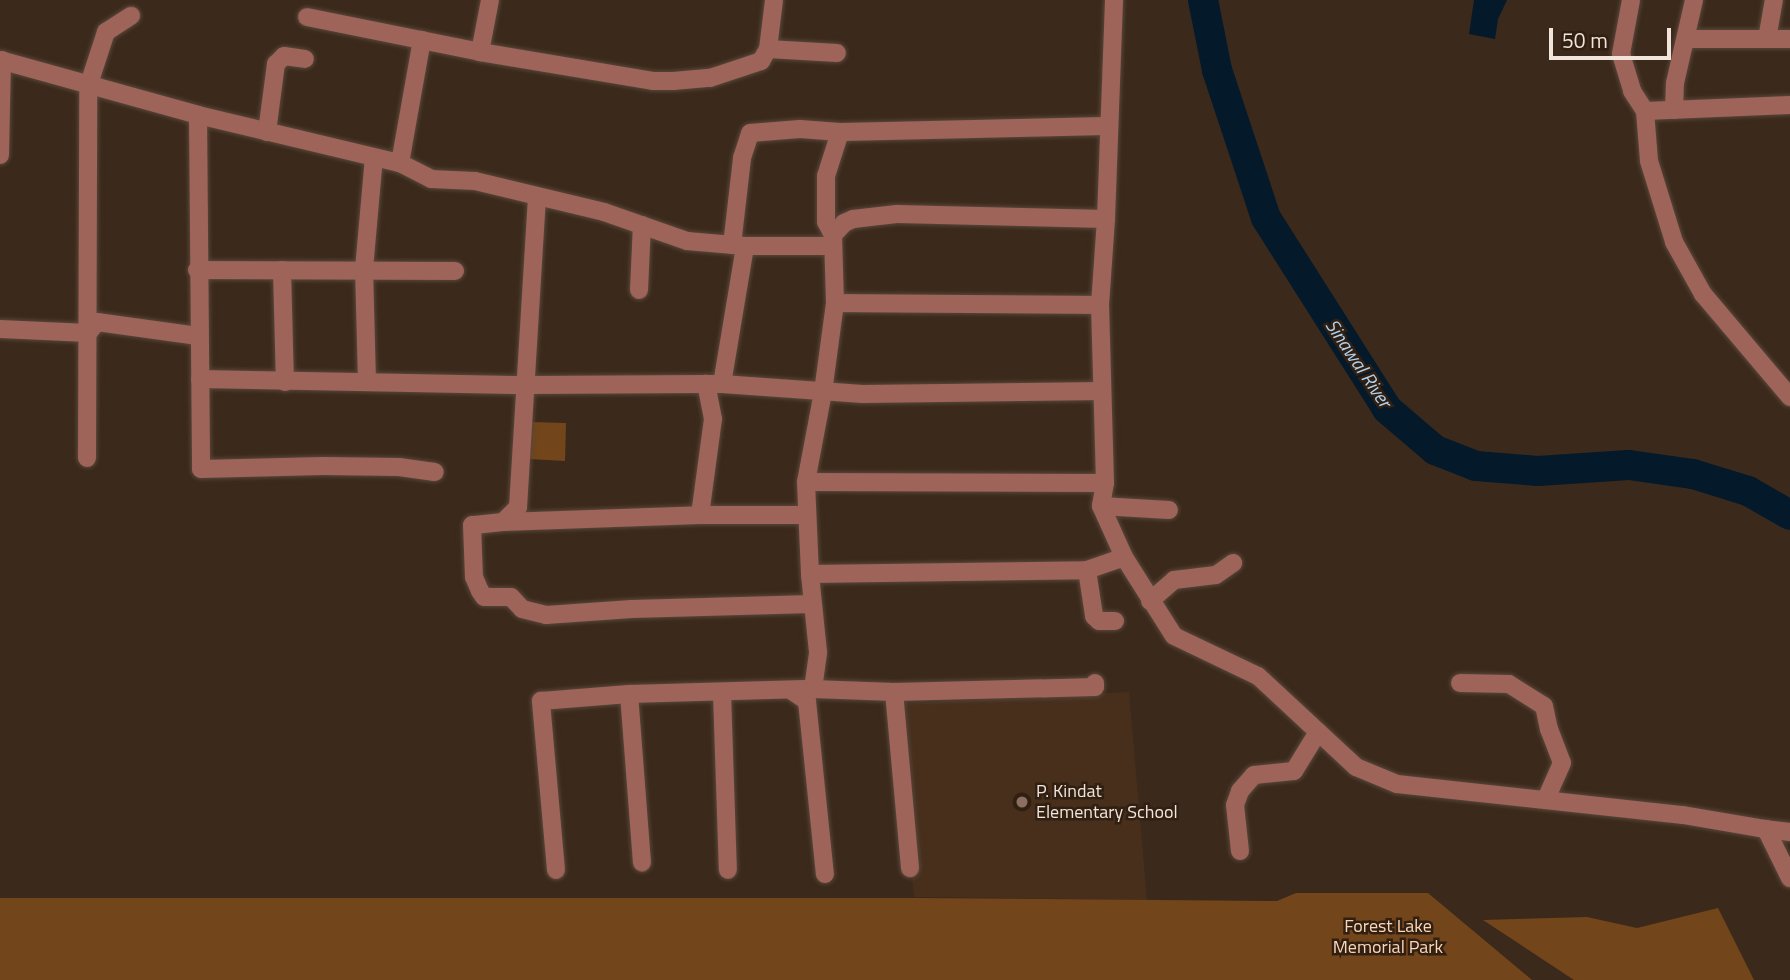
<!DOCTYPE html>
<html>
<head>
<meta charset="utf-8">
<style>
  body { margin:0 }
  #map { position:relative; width:1790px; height:980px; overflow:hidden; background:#3b291b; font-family:"Titillium Web",sans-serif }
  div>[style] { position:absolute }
  .built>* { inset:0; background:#472f1c }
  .green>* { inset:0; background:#73451b }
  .water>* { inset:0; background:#04192a }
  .river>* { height:30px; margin:-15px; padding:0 15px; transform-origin:15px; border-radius:15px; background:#04192a }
  .roads { filter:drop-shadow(0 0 2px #58473a) drop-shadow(0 0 2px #58473a) }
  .minor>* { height:18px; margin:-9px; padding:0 9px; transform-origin:9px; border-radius:9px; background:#9e6459 }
  .dots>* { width:19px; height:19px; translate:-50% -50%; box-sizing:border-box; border:4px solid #312012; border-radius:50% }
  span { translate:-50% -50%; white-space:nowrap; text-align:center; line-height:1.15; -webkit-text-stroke:5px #312012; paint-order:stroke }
  .poi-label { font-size:18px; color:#f0e4db }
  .left { translate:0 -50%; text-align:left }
  .park-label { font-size:18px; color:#fcd6b9 }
  .water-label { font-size:19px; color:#b1d3f3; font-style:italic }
  .scale { position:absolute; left:1549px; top:28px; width:122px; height:32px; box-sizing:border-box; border:4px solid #f0e4db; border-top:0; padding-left:9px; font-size:21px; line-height:24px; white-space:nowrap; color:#f0e4db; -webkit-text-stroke:5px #312012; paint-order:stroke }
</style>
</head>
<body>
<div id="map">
  <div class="built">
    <div style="clip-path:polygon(1129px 692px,1147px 900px,914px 897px,895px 704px)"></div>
  </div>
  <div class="green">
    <div style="clip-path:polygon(530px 422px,566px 423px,565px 461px,529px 459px)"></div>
    <div style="clip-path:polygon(1296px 893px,1428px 893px,1532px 980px,0 980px,0 898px,917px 898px,1277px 901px)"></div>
    <div style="clip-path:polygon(1718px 908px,1754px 980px,1574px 980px,1483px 920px,1587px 917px,1637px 928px)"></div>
  </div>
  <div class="water">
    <div style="clip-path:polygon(1474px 0,1507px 0,1498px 19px,1495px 39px,1469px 34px)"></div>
  </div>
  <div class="river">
    <div style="left:1203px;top:0;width:71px;rotate:78.7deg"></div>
    <div style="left:1217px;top:70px;width:156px;rotate:71.7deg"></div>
    <div style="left:1266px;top:218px;width:226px;rotate:57.6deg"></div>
    <div style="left:1387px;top:409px;width:63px;rotate:40.5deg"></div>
    <div style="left:1435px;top:450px;width:44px;rotate:21.3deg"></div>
    <div style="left:1476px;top:466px;width:62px;rotate:4.6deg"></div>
    <div style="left:1538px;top:471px;width:91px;rotate:-3.8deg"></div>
    <div style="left:1629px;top:465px;width:65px;rotate:8deg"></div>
    <div style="left:1693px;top:474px;width:58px;rotate:17.2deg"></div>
    <div style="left:1748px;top:491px;width:48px;rotate:29.7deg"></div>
  </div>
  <div class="roads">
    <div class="minor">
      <div style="left:1631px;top:0;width:55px;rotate:100.5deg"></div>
      <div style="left:1621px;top:54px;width:39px;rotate:73deg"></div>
      <div style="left:1632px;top:91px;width:24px;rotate:57deg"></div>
      <div style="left:1645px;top:111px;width:50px;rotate:85.4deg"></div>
      <div style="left:1649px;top:161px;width:85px;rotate:72.8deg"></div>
      <div style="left:1674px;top:242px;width:60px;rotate:60.9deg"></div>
      <div style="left:1703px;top:294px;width:135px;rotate:49.8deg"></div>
      <div style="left:307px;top:17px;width:177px;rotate:11.4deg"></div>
      <div style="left:480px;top:52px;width:175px;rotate:9.5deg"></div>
      <div style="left:653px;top:81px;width:20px"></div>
      <div style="left:673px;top:81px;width:37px;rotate:-5deg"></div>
      <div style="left:710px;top:78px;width:54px;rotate:-18.4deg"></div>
      <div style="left:761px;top:61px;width:14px;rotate:-60deg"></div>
      <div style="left:768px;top:49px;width:49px;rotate:-83deg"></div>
      <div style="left:1686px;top:39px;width:104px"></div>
      <div style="left:1767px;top:39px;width:40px;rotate:-80deg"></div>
      <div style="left:768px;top:49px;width:69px;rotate:3.3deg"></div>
      <div style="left:480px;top:52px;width:53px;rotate:-79.1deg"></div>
      <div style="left:0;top:60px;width:205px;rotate:15.5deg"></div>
      <div style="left:198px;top:115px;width:208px;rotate:13.4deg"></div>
      <div style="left:400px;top:163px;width:35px;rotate:27deg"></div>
      <div style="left:431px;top:179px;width:44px;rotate:2.6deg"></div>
      <div style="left:475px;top:181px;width:133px;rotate:13.5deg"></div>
      <div style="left:604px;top:212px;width:88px;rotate:19.3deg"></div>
      <div style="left:687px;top:241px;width:58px;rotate:4.9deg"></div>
      <div style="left:745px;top:246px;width:86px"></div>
      <div style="left:1674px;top:110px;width:27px;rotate:-88deg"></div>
      <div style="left:1675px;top:83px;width:85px;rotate:-77.1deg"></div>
      <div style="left:1645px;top:111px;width:145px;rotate:-2.4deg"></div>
      <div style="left:198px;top:115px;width:354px;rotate:89.5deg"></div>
      <div style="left:201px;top:469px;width:122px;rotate:-1.4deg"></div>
      <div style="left:323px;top:466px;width:76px;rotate:0.8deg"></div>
      <div style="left:399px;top:467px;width:36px;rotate:8deg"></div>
      <div style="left:267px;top:132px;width:69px;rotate:-82.5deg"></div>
      <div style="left:276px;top:64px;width:11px;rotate:-45deg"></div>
      <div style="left:284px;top:56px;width:21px;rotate:8deg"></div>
      <div style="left:0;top:155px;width:95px;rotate:-88.8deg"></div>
      <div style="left:400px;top:163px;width:125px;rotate:-79.9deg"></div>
      <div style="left:537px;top:197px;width:311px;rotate:93.5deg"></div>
      <div style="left:518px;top:507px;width:21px;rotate:135deg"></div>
      <div style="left:503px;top:522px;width:31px;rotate:174deg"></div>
      <div style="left:472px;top:525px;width:52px;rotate:87.8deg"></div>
      <div style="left:474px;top:577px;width:15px;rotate:67deg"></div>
      <div style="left:480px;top:591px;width:7px;rotate:56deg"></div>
      <div style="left:484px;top:597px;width:27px"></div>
      <div style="left:511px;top:597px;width:16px;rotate:47deg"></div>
      <div style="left:522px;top:609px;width:25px;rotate:14deg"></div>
      <div style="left:546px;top:615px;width:86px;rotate:-4deg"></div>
      <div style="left:632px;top:609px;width:180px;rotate:-1.6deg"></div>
      <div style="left:833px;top:235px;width:15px;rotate:-118deg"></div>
      <div style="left:826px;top:222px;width:46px;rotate:-90deg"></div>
      <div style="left:826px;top:176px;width:46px;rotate:-72.3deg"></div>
      <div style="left:732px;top:245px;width:88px;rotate:-83.4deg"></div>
      <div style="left:742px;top:158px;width:26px;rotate:-72deg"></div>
      <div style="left:750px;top:133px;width:50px;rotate:-4.6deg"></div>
      <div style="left:800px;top:129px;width:40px;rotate:4.3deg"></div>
      <div style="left:840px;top:132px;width:268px;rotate:-1.3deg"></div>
      <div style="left:197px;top:270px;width:258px;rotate:0.2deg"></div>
      <div style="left:282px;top:270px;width:112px;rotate:88.5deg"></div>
      <div style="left:639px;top:290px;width:65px;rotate:-87.4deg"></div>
      <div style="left:835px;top:303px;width:265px;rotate:0.4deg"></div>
      <div style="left:0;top:329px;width:88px;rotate:2.6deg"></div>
      <div style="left:88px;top:333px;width:14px;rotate:-51deg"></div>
      <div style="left:97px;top:322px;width:102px;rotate:7.9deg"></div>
      <div style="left:200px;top:379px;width:327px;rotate:1.1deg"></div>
      <div style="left:527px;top:385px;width:195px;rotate:-0.3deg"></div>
      <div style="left:722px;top:384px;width:141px;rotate:4.1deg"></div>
      <div style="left:863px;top:394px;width:239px;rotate:-0.7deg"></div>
      <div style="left:367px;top:382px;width:113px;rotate:-91.5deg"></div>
      <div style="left:364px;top:269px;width:112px;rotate:-84.9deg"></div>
      <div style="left:722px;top:384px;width:140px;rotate:-80.5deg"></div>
      <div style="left:87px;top:458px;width:371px;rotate:-89.8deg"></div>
      <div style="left:88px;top:87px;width:58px;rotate:-71.9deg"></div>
      <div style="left:106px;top:32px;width:30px;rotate:-33deg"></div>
      <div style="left:806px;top:482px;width:299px;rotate:0.2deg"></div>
      <div style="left:1105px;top:483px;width:23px;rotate:100deg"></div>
      <div style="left:1101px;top:506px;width:56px;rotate:65.7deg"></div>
      <div style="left:1124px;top:557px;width:93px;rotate:57.7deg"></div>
      <div style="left:1174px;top:636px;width:93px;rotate:25.5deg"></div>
      <div style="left:1258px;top:676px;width:134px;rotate:42.9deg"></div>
      <div style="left:1356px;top:767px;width:44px;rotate:22.5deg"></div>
      <div style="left:1397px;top:784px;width:288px;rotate:6.2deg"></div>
      <div style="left:1683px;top:815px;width:84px;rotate:9.6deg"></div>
      <div style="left:1105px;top:483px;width:178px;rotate:-91.6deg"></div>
      <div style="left:1100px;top:305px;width:86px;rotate:-86deg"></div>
      <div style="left:1106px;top:219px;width:219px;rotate:-87.9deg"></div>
      <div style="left:1101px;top:506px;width:68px;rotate:3.4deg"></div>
      <div style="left:700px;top:515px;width:97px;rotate:-82.3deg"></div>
      <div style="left:713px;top:419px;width:36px;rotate:-101deg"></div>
      <div style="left:503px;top:522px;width:197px;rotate:-2deg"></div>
      <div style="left:700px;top:515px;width:107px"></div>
      <div style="left:1087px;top:570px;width:47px;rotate:81.3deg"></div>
      <div style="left:1094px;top:616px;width:7px;rotate:45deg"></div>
      <div style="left:1099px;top:621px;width:16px"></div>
      <div style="left:810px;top:574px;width:277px;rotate:-0.8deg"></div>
      <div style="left:1087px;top:570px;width:39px;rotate:-19deg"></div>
      <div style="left:1150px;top:601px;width:32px;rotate:-41deg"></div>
      <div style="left:1174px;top:580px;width:42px;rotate:-6.8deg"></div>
      <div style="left:1216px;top:575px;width:21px;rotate:-35deg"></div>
      <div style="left:1460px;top:683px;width:49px;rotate:1.2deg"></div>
      <div style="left:1509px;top:684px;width:41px;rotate:32.2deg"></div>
      <div style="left:1544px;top:706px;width:24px;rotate:78deg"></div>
      <div style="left:1549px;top:729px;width:36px;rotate:69deg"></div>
      <div style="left:1562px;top:763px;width:39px;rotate:114deg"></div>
      <div style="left:813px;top:689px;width:37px;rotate:-82deg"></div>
      <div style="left:818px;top:652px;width:78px;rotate:-95.9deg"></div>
      <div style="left:810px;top:574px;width:92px;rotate:-92.5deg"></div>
      <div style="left:806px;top:482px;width:92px;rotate:-79.3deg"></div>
      <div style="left:823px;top:392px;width:90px;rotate:-82.3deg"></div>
      <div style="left:835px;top:303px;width:68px;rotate:-91.7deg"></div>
      <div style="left:833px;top:235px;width:16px;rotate:-47deg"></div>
      <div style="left:844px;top:223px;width:10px;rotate:-24deg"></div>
      <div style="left:853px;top:219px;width:44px;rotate:-6.5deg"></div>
      <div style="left:897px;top:214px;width:209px;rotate:1.4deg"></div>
      <div style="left:792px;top:691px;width:18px;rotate:34deg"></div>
      <div style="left:807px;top:701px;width:174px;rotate:84.1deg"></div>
      <div style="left:894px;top:692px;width:177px;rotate:84.8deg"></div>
      <div style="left:722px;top:693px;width:177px;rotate:88.1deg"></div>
      <div style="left:629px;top:694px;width:169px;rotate:85.6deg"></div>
      <div style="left:1790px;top:832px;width:24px;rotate:-173deg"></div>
      <div style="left:1766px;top:829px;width:55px;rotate:63.9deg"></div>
      <div style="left:1240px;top:851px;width:46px;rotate:-96.2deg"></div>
      <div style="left:1235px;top:805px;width:15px;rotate:-70deg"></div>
      <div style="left:1240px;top:791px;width:21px;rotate:-49deg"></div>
      <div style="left:1254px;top:775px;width:40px;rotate:-5.7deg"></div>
      <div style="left:1294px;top:771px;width:46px;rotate:-58.4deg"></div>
      <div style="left:556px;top:870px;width:170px;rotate:-95.1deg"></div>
      <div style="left:541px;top:701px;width:88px;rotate:-4.5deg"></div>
      <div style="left:629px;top:694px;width:184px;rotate:-1.6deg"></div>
      <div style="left:813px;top:689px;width:81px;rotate:2.1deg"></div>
      <div style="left:894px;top:692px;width:201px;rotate:-1.4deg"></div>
      <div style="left:1095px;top:687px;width:4px;rotate:-90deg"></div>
    </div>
  </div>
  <div class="dots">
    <div style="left:1022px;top:802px;background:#8d6e63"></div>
  </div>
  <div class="poi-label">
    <span class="left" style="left:1036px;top:802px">P. Kindat<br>Elementary School</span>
  </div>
  <div class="park-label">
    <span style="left:1388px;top:937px">Forest Lake<br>Memorial Park</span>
  </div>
  <div class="water-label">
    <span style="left:1359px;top:363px;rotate:56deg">Sinawal River</span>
  </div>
  <div class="scale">50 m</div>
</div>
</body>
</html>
